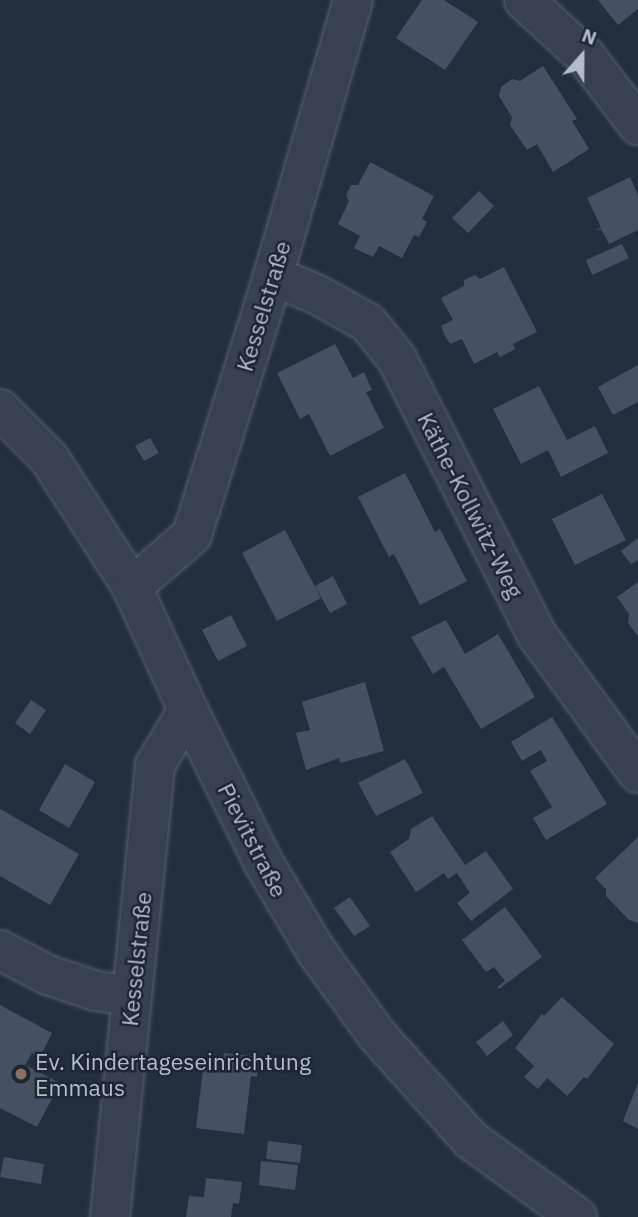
<!DOCTYPE html>
<html>
<head>
<meta charset="utf-8">
<style>
  body { margin:0 }
  #map { position:relative; width:638px; height:1217px; overflow:hidden; background:#242f3e; font-family:"IBM Plex Sans",sans-serif }
  div>[style] { position:absolute }
  .building>* { inset:0; background:#455162 }
  .roads { filter:drop-shadow(0 0 2px #565f6c) drop-shadow(0 0 2px #565f6c) }
  .minor>* { height:38px; margin:-19px; padding:0 19px; transform-origin:19px; border-radius:19px; background:#38414e }
  .dots>* { width:19px; height:19px; translate:-50% -50%; box-sizing:border-box; border:4px solid #1d2633; border-radius:50% }
  span { translate:-50% -50%; white-space:nowrap; text-align:center; line-height:1.15; -webkit-text-stroke:5px #1d2633; paint-order:stroke }
  .street-label { font-size:23px; color:#b4bcc9 }
  .poi-label { font-size:23px; color:#b4bcc9 }
  .left { translate:0 -50%; text-align:left }
  .north { position:absolute; left:547px; top:21px; width:70px; height:70px; -webkit-text-stroke:5px #1d2633; paint-order:stroke; rotate:21deg; font-size:19px; font-weight:700; line-height:28px; text-align:center; color:#b4bcc9 }
  .north::after { content:''; display:block; margin:auto; width:24px; height:32px; background:#b4bcc9; clip-path:polygon(50% 0,100% 100%,50% 72%,0 100%) }
</style>
</head>
<body>
<div id="map">
  <div class="building">
    <div style="clip-path:polygon(422px 0,444px 0,478px 22px,445px 70px,396px 38px)"></div>
    <div style="clip-path:polygon(598px 0,638px 0,638px 9px,618px 25px)"></div>
    <div style="clip-path:polygon(543px 66px,577px 119px,572px 121px,589px 149px,553px 172px,537px 144px,527px 150px,510px 125px,512px 117px,499px 96px,501px 87px,512px 79px,520px 81px)"></div>
    <div style="clip-path:polygon(370px 162px,434px 196px,422px 219px,427px 222px,419px 237px,414px 235px,402px 258px,379px 246px,373px 257px,354px 248px,360px 236px,338px 224px,349px 201px,346px 195px,351px 185px,358px 185px)"></div>
    <div style="clip-path:polygon(630px 177px,638px 195px,638px 230px,609px 244px,601px 229px,595px 231px,601px 227px,587px 198px)"></div>
    <div style="clip-path:polygon(479px 191px,494px 206px,468px 233px,452px 218px)"></div>
    <div style="clip-path:polygon(622px 244px,629px 258px,592px 275px,586px 260px)"></div>
    <div style="clip-path:polygon(504px 267px,537px 332px,513px 344px,515px 349px,500px 357px,497px 352px,474px 364px,462px 339px,450px 344px,445px 336px,441px 326px,453px 320px,441px 298px,464px 286px,464px 280px,475px 275px,480px 279px)"></div>
    <div style="clip-path:polygon(335px 344px,353px 378px,364px 372px,372px 390px,366px 392px,384px 428px,330px 456px,309px 414px,300px 419px,277px 373px)"></div>
    <div style="clip-path:polygon(638px 365px,638px 402px,613px 415px,598px 387px)"></div>
    <div style="clip-path:polygon(539px 386px,567px 440px,595px 426px,608px 453px,561px 477px,548px 450px,521px 464px,493px 409px)"></div>
    <div style="clip-path:polygon(150px 438px,159px 453px,144px 461px,135px 446px)"></div>
    <div style="clip-path:polygon(405px 473px,435px 532px,440px 529px,467px 581px,420px 605px,394px 554px,389px 557px,358px 497px)"></div>
    <div style="clip-path:polygon(602px 494px,626px 540px,575px 565px,552px 519px)"></div>
    <div style="clip-path:polygon(285px 530px,321px 598px,277px 621px,242px 553px)"></div>
    <div style="clip-path:polygon(638px 538px,638px 560px,631px 564px,621px 551px)"></div>
    <div style="clip-path:polygon(333px 576px,347px 604px,330px 613px,315px 586px)"></div>
    <div style="clip-path:polygon(638px 582px,638px 636px,628px 623px,629px 614px,617px 597px)"></div>
    <div style="clip-path:polygon(231px 615px,247px 646px,218px 661px,202px 630px)"></div>
    <div style="clip-path:polygon(446px 620px,465px 654px,498px 634px,535px 697px,481px 729px,444px 667px,433px 674px,411px 637px)"></div>
    <div style="clip-path:polygon(365px 682px,384px 751px,340px 763px,339px 758px,306px 770px,296px 733px,310px 730px,302px 702px)"></div>
    <div style="clip-path:polygon(31px 700px,46px 710px,30px 734px,15px 723px)"></div>
    <div style="clip-path:polygon(552px 717px,607px 804px,546px 840px,533px 818px,552px 807px,530px 771px,547px 761px,541px 750px,522px 761px,511px 742px)"></div>
    <div style="clip-path:polygon(405px 759px,423px 793px,376px 816px,358px 783px)"></div>
    <div style="clip-path:polygon(65px 764px,95px 782px,69px 828px,39px 810px)"></div>
    <div style="clip-path:polygon(0 809px,79px 854px,50px 905px,0 876px)"></div>
    <div style="clip-path:polygon(432px 816px,465px 865px,486px 851px,513px 889px,471px 921px,457px 903px,470px 893px,457px 873px,448px 879px,444px 873px,416px 892px,390px 852px,409px 839px,411px 829px)"></div>
    <div style="clip-path:polygon(638px 837px,638px 923px,629px 920px,606px 896px,606px 889px,595px 878px)"></div>
    <div style="clip-path:polygon(350px 897px,370px 926px,354px 936px,334px 908px)"></div>
    <div style="clip-path:polygon(505px 907px,542px 957px,499px 989px,497px 987px,505px 981px,494px 967px,486px 972px,462px 940px)"></div>
    <div style="clip-path:polygon(562px 997px,614px 1044px,587px 1079px,584px 1077px,567px 1096px,547px 1078px,538px 1089px,524px 1077px,534px 1066px,515px 1048px,542px 1014px,544px 1016px)"></div>
    <div style="clip-path:polygon(0 1005px,52px 1033px,40px 1057px,32px 1053px,25px 1065px,60px 1083px,37px 1127px,0 1108px)"></div>
    <div style="clip-path:polygon(503px 1021px,513px 1035px,487px 1056px,476px 1042px)"></div>
    <div style="clip-path:polygon(224px 1053px,259px 1057px,257px 1077px,251px 1076px,244px 1134px,196px 1128px,203px 1069px,221px 1071px)"></div>
    <div style="clip-path:polygon(638px 1083px,638px 1129px,623px 1121px)"></div>
    <div style="clip-path:polygon(268px 1141px,302px 1145px,300px 1163px,266px 1159px)"></div>
    <div style="clip-path:polygon(4px 1157px,44px 1164px,41px 1184px,0 1177px)"></div>
    <div style="clip-path:polygon(261px 1161px,298px 1165px,295px 1190px,259px 1185px)"></div>
    <div style="clip-path:polygon(206px 1178px,242px 1182px,239px 1204px,233px 1203px,231px 1217px,186px 1217px,189px 1196px,204px 1197px)"></div>
  </div>
  <div class="roads">
    <div class="minor">
      <div style="left:524px;top:0;width:84px;rotate:42.6deg"></div>
      <div style="left:586px;top:57px;width:86px;rotate:52.6deg"></div>
      <div style="left:273px;top:276px;width:49px;rotate:22.9deg"></div>
      <div style="left:318px;top:295px;width:57px;rotate:29.2deg"></div>
      <div style="left:368px;top:323px;width:46px;rotate:51.1deg"></div>
      <div style="left:397px;top:359px;width:309px;rotate:63.1deg"></div>
      <div style="left:537px;top:635px;width:171px;rotate:53.8deg"></div>
      <div style="left:0;top:409px;width:69px;rotate:45deg"></div>
      <div style="left:49px;top:458px;width:153px;rotate:57.2deg"></div>
      <div style="left:132px;top:587px;width:135px;rotate:65.5deg"></div>
      <div style="left:188px;top:710px;width:169px;rotate:63.7deg"></div>
      <div style="left:263px;top:862px;width:104px;rotate:59.2deg"></div>
      <div style="left:316px;top:951px;width:104px;rotate:54deg"></div>
      <div style="left:377px;top:1035px;width:141px;rotate:48.2deg"></div>
      <div style="left:471px;top:1140px;width:131px;rotate:36deg"></div>
      <div style="left:132px;top:587px;width:79px;rotate:-40.9deg"></div>
      <div style="left:192px;top:535px;width:271px;rotate:-72.6deg"></div>
      <div style="left:273px;top:276px;width:287px;rotate:-73.8deg"></div>
      <div style="left:0;top:950px;width:54px;rotate:27.5deg"></div>
      <div style="left:48px;top:975px;width:51px;rotate:18.4deg"></div>
      <div style="left:96px;top:991px;width:36px;rotate:8deg"></div>
      <div style="left:110px;top:1217px;width:454px;rotate:-84.3deg"></div>
      <div style="left:155px;top:765px;width:64px;rotate:-59deg"></div>
    </div>
  </div>
  <div class="dots">
    <div style="left:21px;top:1074px;background:#8d6e63"></div>
  </div>
  <div class="street-label">
    <span style="left:263px;top:306px;rotate:-73deg">Kesselstraße</span>
    <span style="left:471px;top:505px;rotate:63deg">Käthe-Kollwitz-Weg</span>
    <span style="left:253px;top:840px;rotate:63deg">Pievitstraße</span>
    <span style="left:136px;top:959px;rotate:-84deg">Kesselstraße</span>
  </div>
  <div class="poi-label">
    <span class="left" style="left:35px;top:1074px">Ev. Kindertageseinrichtung<br>Emmaus</span>
  </div>
  <div class="north">N</div>
</div>
</body>
</html>
